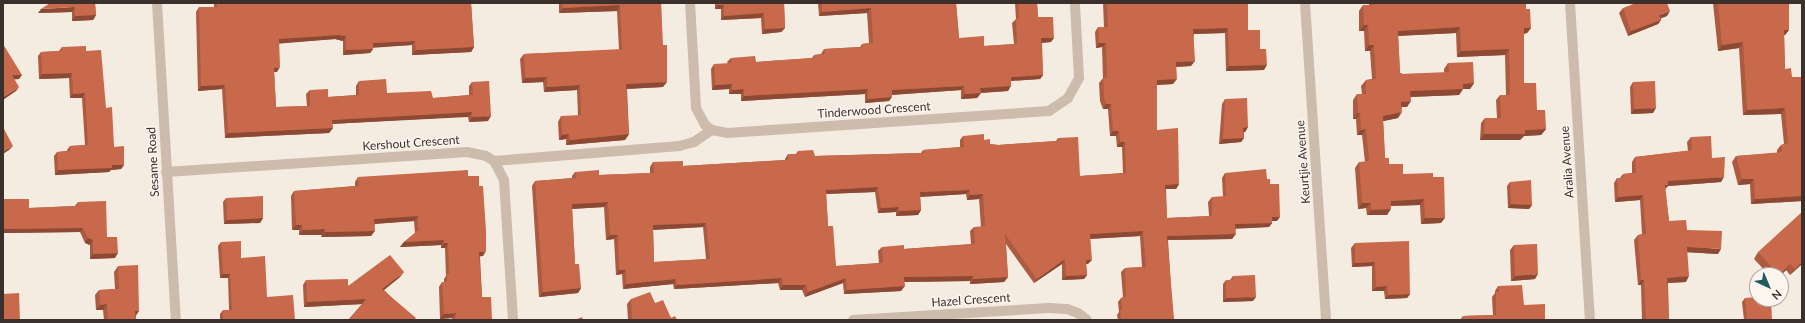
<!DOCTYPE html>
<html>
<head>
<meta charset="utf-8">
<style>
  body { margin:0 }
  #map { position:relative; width:1805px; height:323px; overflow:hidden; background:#f4ebe1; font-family:Lato,sans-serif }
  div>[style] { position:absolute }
  .street>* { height:10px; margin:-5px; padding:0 5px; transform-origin:5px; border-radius:5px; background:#cdbbac }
  .wall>* { inset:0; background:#ac5a40 }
  .shaded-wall>* { inset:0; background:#8c4a34 }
  .building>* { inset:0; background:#c8694b }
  span { translate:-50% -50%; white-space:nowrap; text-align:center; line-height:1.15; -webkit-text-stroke:3px #fbf5ee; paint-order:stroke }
  .street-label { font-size:12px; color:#3b302b }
  .frame { position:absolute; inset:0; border:4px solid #3b302b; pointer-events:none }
  .north { position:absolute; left:1749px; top:267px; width:40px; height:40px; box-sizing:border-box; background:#fbf5ee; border:1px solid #aea6a0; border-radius:50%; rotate:136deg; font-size:11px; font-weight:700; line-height:16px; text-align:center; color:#3b302b }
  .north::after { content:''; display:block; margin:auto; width:14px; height:18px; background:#1f5a5e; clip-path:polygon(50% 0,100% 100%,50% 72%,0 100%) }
</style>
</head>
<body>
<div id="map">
  <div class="street">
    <div style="left:157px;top:3px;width:318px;rotate:86.6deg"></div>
    <div style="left:690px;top:3px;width:105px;rotate:86.7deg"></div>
    <div style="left:696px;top:108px;width:19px;rotate:62deg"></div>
    <div style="left:705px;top:125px;width:9px;rotate:36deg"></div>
    <div style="left:712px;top:130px;width:15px;rotate:11deg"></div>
    <div style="left:727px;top:133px;width:323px;rotate:-3.9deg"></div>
    <div style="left:1049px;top:111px;width:23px;rotate:-34deg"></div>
    <div style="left:1068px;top:98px;width:23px;rotate:-61deg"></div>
    <div style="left:1079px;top:78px;width:75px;rotate:-93.1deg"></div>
    <div style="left:1305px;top:3px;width:318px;rotate:86.2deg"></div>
    <div style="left:1570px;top:3px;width:318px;rotate:86.4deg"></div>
    <div style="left:494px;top:161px;width:186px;rotate:-4.6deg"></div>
    <div style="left:679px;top:146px;width:16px;rotate:-15deg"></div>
    <div style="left:694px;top:142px;width:22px;rotate:-34deg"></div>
    <div style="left:166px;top:172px;width:302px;rotate:-3.8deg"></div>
    <div style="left:467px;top:152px;width:19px;rotate:12deg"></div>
    <div style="left:486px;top:156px;width:9px;rotate:32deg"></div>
    <div style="left:494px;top:161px;width:21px;rotate:62deg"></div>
    <div style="left:504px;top:180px;width:140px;rotate:86.3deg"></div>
    <div style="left:853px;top:320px;width:196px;rotate:-3.5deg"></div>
    <div style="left:1049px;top:308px;width:18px;rotate:3deg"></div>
    <div style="left:1067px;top:309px;width:12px;rotate:20deg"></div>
    <div style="left:1078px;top:313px;width:11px;rotate:38deg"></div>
  </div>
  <div class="wall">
    <div style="clip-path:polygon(95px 3px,96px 15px,93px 20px,72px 21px,72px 12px,38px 13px)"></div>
    <div style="clip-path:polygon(214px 3px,471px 3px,474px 47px,471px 52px,412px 55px,412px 45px,373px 47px,373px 49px,370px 53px,343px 55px,343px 41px,335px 39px,279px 43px,277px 72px,274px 72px,276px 107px,307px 106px,306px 94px,310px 90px,328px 97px,356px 95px,356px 86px,359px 81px,387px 93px,433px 98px,469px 95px,469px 86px,472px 82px,488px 121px,469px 122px,468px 117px,454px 117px,332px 124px,333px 128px,329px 133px,225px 138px,222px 89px,198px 91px,196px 12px,199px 7px,214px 7px)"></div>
    <div style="clip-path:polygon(559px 3px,661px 3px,663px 87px,627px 89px,629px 134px,625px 140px,566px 145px,566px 139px,559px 140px,558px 122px,561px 116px,578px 116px,577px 90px,544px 92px,543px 82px,522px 83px,520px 59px,524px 54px,619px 50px,617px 11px,559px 13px)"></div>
    <div style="clip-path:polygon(715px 3px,784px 3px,785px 28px,781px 32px,762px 34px,761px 18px,721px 20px,721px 9px,715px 9px)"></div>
    <div style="clip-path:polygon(818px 3px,956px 3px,959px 38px,984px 46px,1014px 44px,1012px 23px,1016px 19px,1015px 3px,1037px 3px,1038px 17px,1051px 42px,1042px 43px,1043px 75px,1040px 79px,1011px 81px,1008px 91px,981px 93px,977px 98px,961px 99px,961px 90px,892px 95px,889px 101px,865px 103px,865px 94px,741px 101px,741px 94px,729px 94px,729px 89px,712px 90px,711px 69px,714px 64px,728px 64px,727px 62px,731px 58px,756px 62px,812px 58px,814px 55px,821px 54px,824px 49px,860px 47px,862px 44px,869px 43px,867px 13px,819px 16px)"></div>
    <div style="clip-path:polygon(evenodd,1103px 3px,1248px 3px,1248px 30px,1260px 49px,1264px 70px,1226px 71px,1225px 33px,1194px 34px,1191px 66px,1176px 67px,1173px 84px,1157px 85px,1157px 130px,1179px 184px,1176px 189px,1166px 189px,1167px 218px,1209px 216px,1208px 202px,1212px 197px,1223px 197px,1222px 178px,1225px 173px,1267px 179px,1270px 184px,1277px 221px,1272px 221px,1272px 223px,1269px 227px,1236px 228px,1232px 239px,1168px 240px,1173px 320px,1118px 320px,1117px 315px,1119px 312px,1118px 302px,1121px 298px,1123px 297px,1121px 272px,1125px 268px,1142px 267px,1140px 236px,1090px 239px,1088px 264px,1086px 264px,1087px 275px,1084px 279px,1062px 280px,1062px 264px,1034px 283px,1006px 244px,1008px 277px,1004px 282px,970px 284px,970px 281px,904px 282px,901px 291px,844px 294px,843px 283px,805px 297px,802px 290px,780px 290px,778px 283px,674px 289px,673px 284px,623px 289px,622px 274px,616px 275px,614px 239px,606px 240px,604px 207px,572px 209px,575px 264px,581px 288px,578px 293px,539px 297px,532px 186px,535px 181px,572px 178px,572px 176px,575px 172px,599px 175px,650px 173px,650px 167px,653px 162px,683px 166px,785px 160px,785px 159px,788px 154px,796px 154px,798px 151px,815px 156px,921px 153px,923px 150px,960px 147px,960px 140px,963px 136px,984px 140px,990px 144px,998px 145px,1056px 141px,1058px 138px,1080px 176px,1123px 173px,1122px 147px,1117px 147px,1116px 136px,1110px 136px,1108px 109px,1103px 109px,1100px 101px,1099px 83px,1103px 78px,1102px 47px,1096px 48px,1095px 32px,1098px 27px,1104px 27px,1103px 3px,875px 192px,878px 213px,896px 212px,896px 216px,918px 215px,921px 210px,920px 197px,966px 194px,967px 200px,979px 199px,981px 227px,974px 227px,970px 231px,971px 244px,904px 249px,882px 247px,878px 251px,879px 263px,836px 266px,828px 226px,826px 194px,875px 192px,1103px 3px,703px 227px,706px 259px,654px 262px,653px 230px,703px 227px)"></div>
    <div style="clip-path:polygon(1369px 3px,1526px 3px,1526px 9px,1531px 28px,1527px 33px,1524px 34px,1524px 83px,1546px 129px,1541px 135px,1524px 136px,1520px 140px,1480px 140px,1481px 123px,1485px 118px,1497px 118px,1496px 100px,1500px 95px,1506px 95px,1505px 55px,1457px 57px,1456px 33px,1398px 36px,1400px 73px,1403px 74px,1444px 73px,1444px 69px,1448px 63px,1474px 83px,1470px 89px,1463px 89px,1459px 95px,1411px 97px,1407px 107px,1402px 107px,1398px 118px,1383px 121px,1385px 158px,1389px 164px,1403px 174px,1433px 177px,1441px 223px,1421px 224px,1420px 205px,1391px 206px,1387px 215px,1367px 215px,1366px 208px,1358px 209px,1355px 168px,1359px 162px,1365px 162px,1362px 135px,1357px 135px,1356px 119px,1353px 119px,1353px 100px,1357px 94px,1362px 94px,1361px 86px,1366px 80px,1372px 79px,1370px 51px,1365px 51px,1364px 31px,1359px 31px,1359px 11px,1363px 5px,1369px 5px)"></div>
    <div style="clip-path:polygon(1713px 3px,1789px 3px,1789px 30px,1785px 35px,1784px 35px,1785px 69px,1792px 77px,1802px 77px,1802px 201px,1751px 204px,1750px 184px,1738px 185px,1732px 162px,1736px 156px,1777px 153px,1777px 150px,1781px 145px,1784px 144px,1781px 114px,1743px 115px,1739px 48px,1718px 51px)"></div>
    <div style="clip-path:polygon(1623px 8px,1667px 16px,1661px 18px,1661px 20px,1658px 24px,1628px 36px,1619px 13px)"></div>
    <div style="clip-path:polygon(62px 47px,86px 51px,106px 108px,114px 147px,124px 165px,121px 169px,111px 170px,109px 172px,55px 175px,54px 156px,57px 152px,67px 151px,67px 150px,70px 146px,85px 145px,82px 98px,70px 98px,69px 78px,39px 79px,38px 56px,41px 52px,59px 51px)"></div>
    <div style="clip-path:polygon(1633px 82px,1653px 113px,1631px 114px,1630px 87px)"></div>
    <div style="clip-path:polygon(1225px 99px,1248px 127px,1245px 132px,1244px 132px,1244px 138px,1241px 142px,1219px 144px,1222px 104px)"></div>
    <div style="clip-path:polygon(1691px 137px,1712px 158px,1721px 182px,1668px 186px,1665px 189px,1669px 221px,1687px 230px,1718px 254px,1687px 252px,1686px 282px,1668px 283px,1669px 320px,1642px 320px,1641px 285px,1638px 285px,1634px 240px,1638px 235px,1642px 234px,1640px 200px,1615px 202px,1614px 183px,1617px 178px,1620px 178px,1623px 174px,1632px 173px,1632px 162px,1635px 157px,1688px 151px,1687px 142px)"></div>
    <div style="clip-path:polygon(468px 176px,483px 256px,480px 256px,482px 297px,492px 320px,452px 320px,452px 318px,440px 319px,439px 287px,442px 282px,444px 282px,444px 279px,446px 276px,445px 248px,441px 248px,441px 245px,400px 247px,404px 242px,415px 233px,414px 221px,375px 224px,371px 236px,321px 237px,322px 235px,299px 235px,299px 230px,292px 230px,291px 196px,294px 191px,355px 186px,355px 182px,358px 177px)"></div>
    <div style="clip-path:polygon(1510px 182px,1532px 205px,1529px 209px,1508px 208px,1507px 186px)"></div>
    <div style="clip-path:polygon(226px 198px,263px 218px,260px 223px,224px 224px,223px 202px)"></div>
    <div style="clip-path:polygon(3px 199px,29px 208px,75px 206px,78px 202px,107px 237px,115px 258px,90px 259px,90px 245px,85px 243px,80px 232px,3px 233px)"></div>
    <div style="clip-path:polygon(221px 242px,241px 258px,267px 297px,295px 320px,220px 320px,220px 314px,223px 310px,229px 310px,228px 278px,220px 278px,218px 246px)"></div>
    <div style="clip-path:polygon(1355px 243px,1410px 294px,1407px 298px,1385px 299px,1384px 291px,1372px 291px,1372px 266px,1352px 267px,1351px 248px)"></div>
    <div style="clip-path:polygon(1514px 245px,1535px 279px,1511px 281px,1510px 250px)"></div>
    <div style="clip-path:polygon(1758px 252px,1802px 264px,1790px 275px,1786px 270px,1781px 275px,1769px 275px,1754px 259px)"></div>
    <div style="clip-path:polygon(118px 266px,136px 316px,136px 320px,104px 320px,103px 310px,96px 310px,95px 295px,99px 290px,115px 289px,114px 272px)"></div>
    <div style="clip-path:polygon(1233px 276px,1253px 301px,1223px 302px,1223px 284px,1226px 280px,1230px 280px)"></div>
    <div style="clip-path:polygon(400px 277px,384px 290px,414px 320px,348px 320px,362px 304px,304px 307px,303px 285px,306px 280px,348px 286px)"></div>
    <div style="clip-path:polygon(1498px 286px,1524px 305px,1545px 320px,1460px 320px,1463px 316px,1493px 315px,1492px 297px,1495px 293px,1495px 291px)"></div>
    <div style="clip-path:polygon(1745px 298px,1772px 320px,1744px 320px,1742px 302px)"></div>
    <div style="clip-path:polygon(631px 299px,655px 303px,671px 318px,677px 320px,628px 320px,627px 304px)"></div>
  </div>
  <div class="shaded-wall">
    <div style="clip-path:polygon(501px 3px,517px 3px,500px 4px)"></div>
    <div style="clip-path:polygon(620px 5px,617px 11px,559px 13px,563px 8px)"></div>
    <div style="clip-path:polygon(718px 5px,724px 5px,721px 9px,715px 9px)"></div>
    <div style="clip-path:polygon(75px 7px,72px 12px,38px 13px,41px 9px)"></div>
    <div style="clip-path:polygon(871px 8px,867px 13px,819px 16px,822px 12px)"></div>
    <div style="clip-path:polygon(1670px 11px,1667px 16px,1656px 20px,1659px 15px)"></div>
    <div style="clip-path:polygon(764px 13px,761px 18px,721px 20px,724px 16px)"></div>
    <div style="clip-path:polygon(96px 15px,93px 20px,72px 21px,75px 16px)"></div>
    <div style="clip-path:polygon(1661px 20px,1658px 24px,1628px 36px,1631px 31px)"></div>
    <div style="clip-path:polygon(1364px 25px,1368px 25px,1364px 31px,1359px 31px)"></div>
    <div style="clip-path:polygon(1460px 27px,1456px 33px,1394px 36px,1398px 31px)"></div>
    <div style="clip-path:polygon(785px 28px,781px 32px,762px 34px,765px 29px)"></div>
    <div style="clip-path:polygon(1228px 28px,1225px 33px,1190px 34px,1193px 29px)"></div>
    <div style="clip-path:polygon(1524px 28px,1531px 28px,1527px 33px,1520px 34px)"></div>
    <div style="clip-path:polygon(1784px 30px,1789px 30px,1785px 35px,1780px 35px)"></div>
    <div style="clip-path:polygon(338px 35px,346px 36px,343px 41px,335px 39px,275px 44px,279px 39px)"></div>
    <div style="clip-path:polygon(1041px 38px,1054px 38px,1051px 42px,1038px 43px)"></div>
    <div style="clip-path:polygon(415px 41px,412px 45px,370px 48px,373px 43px)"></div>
    <div style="clip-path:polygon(1743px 42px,1739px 48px,1718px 51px,1722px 45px)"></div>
    <div style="clip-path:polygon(1099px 43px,1106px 43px,1102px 47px,1096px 48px)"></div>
    <div style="clip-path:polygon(1369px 45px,1374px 45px,1370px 51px,1365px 51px)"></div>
    <div style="clip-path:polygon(474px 47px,471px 52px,412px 55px,416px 50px)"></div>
    <div style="clip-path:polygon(373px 49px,370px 53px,343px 55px,346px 50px)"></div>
    <div style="clip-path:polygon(1509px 49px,1505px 55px,1457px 57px,1461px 51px)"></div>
    <div style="clip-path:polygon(1195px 61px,1191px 66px,1172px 67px,1176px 62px)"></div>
    <div style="clip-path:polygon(1267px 65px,1264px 70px,1226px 71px,1229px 66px)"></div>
    <div style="clip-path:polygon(280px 67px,277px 72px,270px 72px,274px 68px)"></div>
    <div style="clip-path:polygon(72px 73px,69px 78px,39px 79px,42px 74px)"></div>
    <div style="clip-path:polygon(12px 75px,22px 75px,19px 79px,9px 80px)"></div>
    <div style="clip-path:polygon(1043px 75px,1040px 79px,1007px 81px,1011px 77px)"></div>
    <div style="clip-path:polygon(547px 77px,543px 82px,522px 83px,525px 78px)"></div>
    <div style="clip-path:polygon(1177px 79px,1173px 84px,1154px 85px,1157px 80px)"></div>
    <div style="clip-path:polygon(667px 82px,663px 87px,623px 89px,626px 84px)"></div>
    <div style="clip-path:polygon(1474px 83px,1470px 89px,1463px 89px,1459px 95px,1406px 97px,1410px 91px,1463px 84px)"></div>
    <div style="clip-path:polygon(732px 84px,729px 89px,712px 90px,715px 85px)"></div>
    <div style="clip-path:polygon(225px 85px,222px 89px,198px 91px,201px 86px)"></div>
    <div style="clip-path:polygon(580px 85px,577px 90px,544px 92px,547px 87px)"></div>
    <div style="clip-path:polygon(964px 86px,961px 90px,888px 95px,892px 90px)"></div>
    <div style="clip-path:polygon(1011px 86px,1008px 91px,977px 93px,980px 88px)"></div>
    <div style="clip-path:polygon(19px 87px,16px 91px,3px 100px,3px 97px)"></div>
    <div style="clip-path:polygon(744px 89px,741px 94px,729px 94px,732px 90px)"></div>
    <div style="clip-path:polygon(868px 89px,865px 94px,741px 101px,744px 96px)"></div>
    <div style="clip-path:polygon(85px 93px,82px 98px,70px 98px,73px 94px)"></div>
    <div style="clip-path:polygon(981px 93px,977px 98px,961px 99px,965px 94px)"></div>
    <div style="clip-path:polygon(892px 97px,889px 101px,865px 103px,868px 99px)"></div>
    <div style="clip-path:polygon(1411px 101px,1407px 107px,1397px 107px,1401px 102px)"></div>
    <div style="clip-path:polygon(1106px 104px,1111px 104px,1108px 109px,1103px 109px)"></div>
    <div style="clip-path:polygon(1656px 108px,1653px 113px,1631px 114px,1634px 109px)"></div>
    <div style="clip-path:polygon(1785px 108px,1781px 114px,1743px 115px,1747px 110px)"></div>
    <div style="clip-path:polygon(472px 112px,468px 117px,329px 124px,332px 120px)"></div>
    <div style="clip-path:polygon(1402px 112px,1398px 118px,1379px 122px,1383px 116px)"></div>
    <div style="clip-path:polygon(1358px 113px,1360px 113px,1356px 119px,1353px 119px)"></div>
    <div style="clip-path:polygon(491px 116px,488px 121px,469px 122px,472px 117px)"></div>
    <div style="clip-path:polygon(1248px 127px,1245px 132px,1240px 132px,1243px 128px)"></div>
    <div style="clip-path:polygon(333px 128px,329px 133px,225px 138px,228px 133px)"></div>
    <div style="clip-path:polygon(1366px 129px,1362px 135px,1357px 135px,1361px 130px)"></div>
    <div style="clip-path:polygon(1546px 129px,1541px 135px,1524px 136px,1520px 140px,1480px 140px,1484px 134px,1525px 130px)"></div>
    <div style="clip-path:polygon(1113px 131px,1119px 131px,1116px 136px,1110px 136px)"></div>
    <div style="clip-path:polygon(569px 134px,566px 139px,559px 140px,562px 135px)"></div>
    <div style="clip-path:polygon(629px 134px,625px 140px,566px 145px,570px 140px)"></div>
    <div style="clip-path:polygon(1244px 138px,1241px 142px,1219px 144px,1223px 139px)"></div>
    <div style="clip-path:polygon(1120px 142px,1125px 142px,1122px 147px,1117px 147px)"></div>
    <div style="clip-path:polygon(13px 146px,9px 150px,3px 154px,3px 151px)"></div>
    <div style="clip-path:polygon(112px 165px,124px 165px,121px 169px,111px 170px,109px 172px,55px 175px,58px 170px)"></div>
    <div style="clip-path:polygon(1724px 177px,1721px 182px,1668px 186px,1664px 190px,1661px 191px,1668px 181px)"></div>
    <div style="clip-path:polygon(1742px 179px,1754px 179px,1750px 184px,1738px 185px)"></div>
    <div style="clip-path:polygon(1179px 184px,1176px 189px,1162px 189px,1165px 185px)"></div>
    <div style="clip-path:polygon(878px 187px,875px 192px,823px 194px,826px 190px)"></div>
    <div style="clip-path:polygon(970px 190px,966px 194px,917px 197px,920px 192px)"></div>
    <div style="clip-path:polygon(983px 194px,979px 199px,967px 200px,970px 195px)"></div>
    <div style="clip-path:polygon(1643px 195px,1640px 200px,1615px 202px,1618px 197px)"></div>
    <div style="clip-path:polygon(1802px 196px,1802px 201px,1751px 204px,1755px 199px)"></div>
    <div style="clip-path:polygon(1424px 199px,1420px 205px,1386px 206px,1391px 201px)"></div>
    <div style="clip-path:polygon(608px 202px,604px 207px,569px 209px,572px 204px)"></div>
    <div style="clip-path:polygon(1362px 203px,1371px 203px,1366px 208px,1358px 209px)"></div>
    <div style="clip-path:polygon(1511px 204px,1532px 205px,1529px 209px,1508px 208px)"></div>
    <div style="clip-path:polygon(899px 207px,896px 212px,878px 213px,881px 208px)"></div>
    <div style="clip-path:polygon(1391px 209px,1387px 215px,1367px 215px,1371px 210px)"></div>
    <div style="clip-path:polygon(921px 210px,918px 215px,896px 216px,899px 211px)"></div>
    <div style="clip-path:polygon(418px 216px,414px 221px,371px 224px,374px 219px)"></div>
    <div style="clip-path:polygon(1272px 217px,1280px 217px,1277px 221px,1269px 221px)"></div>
    <div style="clip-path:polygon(263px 218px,260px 223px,224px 224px,227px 220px)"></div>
    <div style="clip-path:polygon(1425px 218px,1445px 218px,1441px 223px,1421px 224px)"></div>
    <div style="clip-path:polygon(706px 223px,703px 227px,649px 230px,653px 225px)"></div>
    <div style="clip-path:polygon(1272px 223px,1269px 227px,1232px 229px,1235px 224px)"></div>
    <div style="clip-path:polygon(296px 225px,302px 225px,299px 230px,292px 230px)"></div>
    <div style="clip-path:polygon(83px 228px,80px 232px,3px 233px,3px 229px)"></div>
    <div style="clip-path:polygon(325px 229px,322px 235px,299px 235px,303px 230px)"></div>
    <div style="clip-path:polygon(375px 231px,371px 236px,321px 237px,325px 232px)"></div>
    <div style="clip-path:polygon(1143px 231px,1140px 236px,1086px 239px,1090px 234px)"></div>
    <div style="clip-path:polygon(1236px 234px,1232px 239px,1164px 240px,1167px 236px)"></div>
    <div style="clip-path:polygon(610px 235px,618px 235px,614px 239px,606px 240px)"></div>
    <div style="clip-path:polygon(88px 238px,93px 240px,90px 245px,85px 243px)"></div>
    <div style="clip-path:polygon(444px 240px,441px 245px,400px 247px,404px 242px)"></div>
    <div style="clip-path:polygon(444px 243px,448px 243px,445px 248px,441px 248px)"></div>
    <div style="clip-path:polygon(1687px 247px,1721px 249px,1718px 254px,1683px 252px)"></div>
    <div style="clip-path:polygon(486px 251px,483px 256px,476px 257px,479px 252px)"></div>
    <div style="clip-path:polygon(118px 253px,115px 258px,90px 259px,93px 254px)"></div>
    <div style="clip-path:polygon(1065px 259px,1062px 264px,1034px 283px,1037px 279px)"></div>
    <div style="clip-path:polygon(1086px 260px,1092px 260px,1088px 264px,1083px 264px)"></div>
    <div style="clip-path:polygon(1375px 262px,1372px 266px,1352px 267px,1355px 263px)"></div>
    <div style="clip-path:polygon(1802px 262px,1802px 264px,1790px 275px,1795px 269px)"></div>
    <div style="clip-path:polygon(1790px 264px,1786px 270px,1781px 275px,1779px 275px)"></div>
    <div style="clip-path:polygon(619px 270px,626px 270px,622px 274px,616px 275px)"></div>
    <div style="clip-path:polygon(404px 272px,400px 277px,379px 294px,382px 289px)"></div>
    <div style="clip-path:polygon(223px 274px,230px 274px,228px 278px,220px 278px)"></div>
    <div style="clip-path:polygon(1538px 274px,1535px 279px,1511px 281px,1515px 276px)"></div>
    <div style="clip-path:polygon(1087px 275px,1084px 279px,1062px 280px,1066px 276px)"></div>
    <div style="clip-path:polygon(973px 276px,970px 281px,901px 282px,904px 277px)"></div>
    <div style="clip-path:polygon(1689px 276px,1686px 282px,1664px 283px,1667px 278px)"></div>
    <div style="clip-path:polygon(1008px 277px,1004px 282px,970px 284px,973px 279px)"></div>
    <div style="clip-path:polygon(782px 278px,778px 283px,674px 289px,677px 285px)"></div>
    <div style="clip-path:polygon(846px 278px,843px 283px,805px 297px,808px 292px)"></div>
    <div style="clip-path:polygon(676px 279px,673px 284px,623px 289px,626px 284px)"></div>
    <div style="clip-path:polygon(1641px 280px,1644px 280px,1641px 285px,1638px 285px)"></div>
    <div style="clip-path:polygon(783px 285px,806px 285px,802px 290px,780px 290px)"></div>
    <div style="clip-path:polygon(905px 286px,901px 291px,844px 294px,847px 290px)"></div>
    <div style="clip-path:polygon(1387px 286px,1384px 291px,1372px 291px,1376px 287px)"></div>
    <div style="clip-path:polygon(581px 288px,578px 293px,539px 297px,543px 292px)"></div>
    <div style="clip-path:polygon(1410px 294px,1407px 298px,1385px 299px,1388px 295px)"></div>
    <div style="clip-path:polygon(1256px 297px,1253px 301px,1223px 302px,1226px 298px)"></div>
    <div style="clip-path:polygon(366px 299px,363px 304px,304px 307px,307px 302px)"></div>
    <div style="clip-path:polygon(107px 304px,103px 310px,96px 310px,100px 305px)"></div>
    <div style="clip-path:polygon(135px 311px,139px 311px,135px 317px)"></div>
    <div style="clip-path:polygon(456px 313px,452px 318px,440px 319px,444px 314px)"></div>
  </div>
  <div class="building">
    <div style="clip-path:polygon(50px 3px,95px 3px,96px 15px,75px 16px,75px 7px,41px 9px)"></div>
    <div style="clip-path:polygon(217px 3px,471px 3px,474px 47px,416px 50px,415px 41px,373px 43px,373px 49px,346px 50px,346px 36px,338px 35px,279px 39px,280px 67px,274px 68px,276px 107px,310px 106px,310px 90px,328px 89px,328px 97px,359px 95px,359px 81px,386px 79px,387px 93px,431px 91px,433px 98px,473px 95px,472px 82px,489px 81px,491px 116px,472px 117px,472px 112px,457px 113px,332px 120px,333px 128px,228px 133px,225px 85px,201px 86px,199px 7px,217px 7px)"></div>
    <div style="clip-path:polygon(563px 3px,661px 3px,663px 45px,667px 45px,667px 82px,626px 84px,629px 134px,570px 140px,569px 134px,562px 135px,561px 116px,581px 115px,580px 85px,547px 87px,547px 77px,525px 78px,524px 54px,622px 49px,620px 5px,563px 8px)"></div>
    <div style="clip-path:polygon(718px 3px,784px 3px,785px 28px,765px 29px,764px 13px,724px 16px,724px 5px,718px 5px)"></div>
    <div style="clip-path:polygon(822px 3px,956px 3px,959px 38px,984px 36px,984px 46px,1017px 44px,1016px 19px,1019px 19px,1018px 3px,1037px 3px,1038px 17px,1053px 17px,1054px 38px,1041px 38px,1043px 75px,1011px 77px,1011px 86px,980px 88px,981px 93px,965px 94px,964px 86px,892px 90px,892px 97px,868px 99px,868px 89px,744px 96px,744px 89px,732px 90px,732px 84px,715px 85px,714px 64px,731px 63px,731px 58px,755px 56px,756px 62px,814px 58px,814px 55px,825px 54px,824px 49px,862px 47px,862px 44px,873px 43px,871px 8px,822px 12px)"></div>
    <div style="clip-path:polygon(evenodd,1107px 3px,1248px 3px,1248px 30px,1260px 30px,1260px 49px,1266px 49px,1267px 65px,1229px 66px,1228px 28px,1193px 29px,1195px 61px,1176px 62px,1177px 79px,1157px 80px,1157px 130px,1178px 128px,1179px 184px,1165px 185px,1167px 218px,1212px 216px,1212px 197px,1226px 196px,1225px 173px,1266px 169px,1267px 179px,1270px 179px,1270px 184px,1279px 184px,1280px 217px,1272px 217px,1272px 223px,1235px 224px,1236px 234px,1167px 236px,1174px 319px,1157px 320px,1121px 320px,1120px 310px,1122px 310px,1121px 298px,1126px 297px,1125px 268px,1146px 267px,1143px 231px,1090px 234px,1092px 260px,1086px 260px,1087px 275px,1066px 276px,1065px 259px,1037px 279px,1005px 234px,1008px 277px,973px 279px,973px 276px,904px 277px,905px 286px,847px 290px,846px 278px,808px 292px,806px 285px,783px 285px,782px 278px,677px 285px,676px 279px,626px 284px,626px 270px,619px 270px,618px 235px,610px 235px,608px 202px,572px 204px,575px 264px,579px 264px,581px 288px,543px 292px,535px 181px,576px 178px,575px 172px,599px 170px,599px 175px,654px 173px,653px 162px,683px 161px,683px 166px,788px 160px,788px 154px,798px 154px,798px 151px,813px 150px,815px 156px,924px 153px,923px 150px,964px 147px,963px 136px,984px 134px,984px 140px,990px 139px,990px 144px,998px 145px,1058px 141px,1058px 138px,1078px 137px,1080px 176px,1126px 173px,1125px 142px,1120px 142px,1119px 131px,1113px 131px,1111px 104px,1106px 104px,1104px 97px,1103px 78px,1107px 78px,1106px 43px,1099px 43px,1098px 27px,1108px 27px,1107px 3px,878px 187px,881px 208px,899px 207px,899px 211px,921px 210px,920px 192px,970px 190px,970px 195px,983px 194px,985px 226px,974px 227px,975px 244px,904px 249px,904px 245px,882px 247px,883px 263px,836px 266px,833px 226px,828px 226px,826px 190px,878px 187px,1107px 3px,706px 223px,710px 259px,654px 262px,653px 225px,706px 223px)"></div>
    <div style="clip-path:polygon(1373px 3px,1526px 3px,1526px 9px,1530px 9px,1531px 28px,1524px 28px,1524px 83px,1536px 83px,1537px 110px,1545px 110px,1546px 129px,1525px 130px,1525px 134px,1484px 134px,1485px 118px,1501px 118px,1500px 95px,1510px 95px,1509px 49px,1461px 51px,1460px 27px,1398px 31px,1400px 73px,1403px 74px,1449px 72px,1448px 63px,1473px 62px,1474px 83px,1463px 84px,1463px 89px,1410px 91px,1411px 101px,1401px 102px,1402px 112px,1383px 116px,1385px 158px,1389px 158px,1389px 164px,1403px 164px,1403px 174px,1433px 173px,1433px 177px,1444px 177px,1445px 218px,1425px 218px,1424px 199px,1391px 201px,1391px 209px,1371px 210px,1371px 203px,1362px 203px,1359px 162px,1369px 161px,1366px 129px,1361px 130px,1360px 113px,1358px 113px,1357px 94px,1366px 94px,1366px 80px,1376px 79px,1374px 45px,1369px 45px,1368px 25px,1364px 25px,1363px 5px,1373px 5px)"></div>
    <div style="clip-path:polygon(1636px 3px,1667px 3px,1670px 11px,1659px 15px,1661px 20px,1631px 31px,1623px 8px)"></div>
    <div style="clip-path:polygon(1718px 3px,1789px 3px,1789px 30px,1784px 30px,1785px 69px,1791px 68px,1792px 77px,1802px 77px,1802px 196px,1755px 199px,1754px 179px,1742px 179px,1736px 156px,1782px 152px,1781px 145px,1788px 144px,1785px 108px,1747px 110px,1743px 42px,1722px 45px)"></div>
    <div style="clip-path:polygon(3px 44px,22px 75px,12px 75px,19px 87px,3px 97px)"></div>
    <div style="clip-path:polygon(86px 46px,86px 51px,101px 50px,106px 108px,112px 107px,114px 147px,124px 146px,124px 165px,112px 165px,112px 168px,58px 170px,57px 152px,70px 151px,70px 146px,88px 145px,85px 93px,73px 94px,72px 73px,42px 74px,41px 52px,62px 51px,62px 47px)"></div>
    <div style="clip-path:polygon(1655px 81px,1656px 108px,1634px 109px,1633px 82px)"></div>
    <div style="clip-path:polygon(1247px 98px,1248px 127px,1243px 128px,1244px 138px,1223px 139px,1225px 99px)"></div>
    <div style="clip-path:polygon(3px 127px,13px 146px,3px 151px)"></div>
    <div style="clip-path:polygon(1711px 136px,1712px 158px,1725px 157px,1724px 177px,1668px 181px,1668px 185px,1665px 185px,1669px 221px,1686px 220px,1687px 230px,1722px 231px,1721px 249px,1687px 247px,1689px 276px,1667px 278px,1669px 320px,1646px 320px,1644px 280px,1641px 280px,1638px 235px,1646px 234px,1643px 195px,1618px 197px,1617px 178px,1623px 178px,1623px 174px,1636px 173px,1635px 157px,1692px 150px,1691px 137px)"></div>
    <div style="clip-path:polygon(468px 170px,468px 176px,479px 176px,479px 186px,483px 186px,486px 231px,486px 251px,479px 252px,482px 297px,491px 297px,492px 320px,455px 320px,456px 313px,444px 314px,442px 282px,447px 282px,447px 274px,449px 274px,448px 243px,444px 243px,444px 240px,404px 242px,421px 228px,418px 228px,418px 216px,374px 219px,375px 231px,325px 232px,325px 229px,303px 230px,302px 225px,296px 225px,294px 191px,359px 186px,358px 177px)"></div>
    <div style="clip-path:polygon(1531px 180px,1532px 205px,1511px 204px,1510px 182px)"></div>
    <div style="clip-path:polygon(263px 196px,263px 218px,227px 220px,226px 198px)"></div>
    <div style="clip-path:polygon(3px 199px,29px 199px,29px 208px,78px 206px,78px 202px,106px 201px,107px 237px,117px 237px,118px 253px,93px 254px,93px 240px,88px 238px,83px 228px,3px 229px)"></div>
    <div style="clip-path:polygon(1802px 212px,1802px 262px,1795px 269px,1790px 264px,1779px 275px,1758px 252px)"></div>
    <div style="clip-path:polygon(241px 241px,241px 258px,265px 256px,267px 297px,293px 295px,295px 320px,223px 320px,223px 310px,232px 310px,230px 274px,223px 274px,221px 242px)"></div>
    <div style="clip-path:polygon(1409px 241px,1410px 294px,1388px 295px,1387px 286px,1376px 287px,1375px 262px,1355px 263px,1355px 243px)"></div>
    <div style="clip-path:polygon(1537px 244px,1538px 274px,1515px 276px,1514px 245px)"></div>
    <div style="clip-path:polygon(390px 255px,404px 272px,382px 289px,416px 318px,414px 320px,349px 320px,366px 299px,307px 302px,306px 280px,348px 279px,348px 286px)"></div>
    <div style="clip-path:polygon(138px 265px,139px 311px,135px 311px,136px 320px,108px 320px,107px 304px,100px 305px,99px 290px,119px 289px,118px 266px)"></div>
    <div style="clip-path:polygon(1255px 275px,1256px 297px,1226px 298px,1226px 280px,1233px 280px,1233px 276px)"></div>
    <div style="clip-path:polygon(1522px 285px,1524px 305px,1545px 304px,1545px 320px,1463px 320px,1463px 316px,1496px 315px,1496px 292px,1499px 292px,1498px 286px)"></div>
    <div style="clip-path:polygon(650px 292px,655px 303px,663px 300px,671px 318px,675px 316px,677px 320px,632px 320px,631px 299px)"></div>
    <div style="clip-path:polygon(19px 293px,20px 320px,3px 320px,3px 294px)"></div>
    <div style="clip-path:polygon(1757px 297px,1757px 299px,1771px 299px,1772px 320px,1747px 320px,1745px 298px)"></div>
    <div style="clip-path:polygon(582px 317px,583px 320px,575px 320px)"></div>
  </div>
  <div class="street-label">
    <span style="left:874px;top:110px;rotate:-4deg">Tinderwood Crescent</span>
    <span style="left:411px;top:143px;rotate:-4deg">Kershout Crescent</span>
    <span style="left:153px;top:162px;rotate:-93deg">Sesame Road</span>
    <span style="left:1303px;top:162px;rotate:-94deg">Keurtjie Avenue</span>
    <span style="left:1567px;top:162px;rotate:-94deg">Aralia Avenue</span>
    <span style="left:971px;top:300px;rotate:-4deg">Hazel Crescent</span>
  </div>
  <div class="frame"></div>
  <div class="north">N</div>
</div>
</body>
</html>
